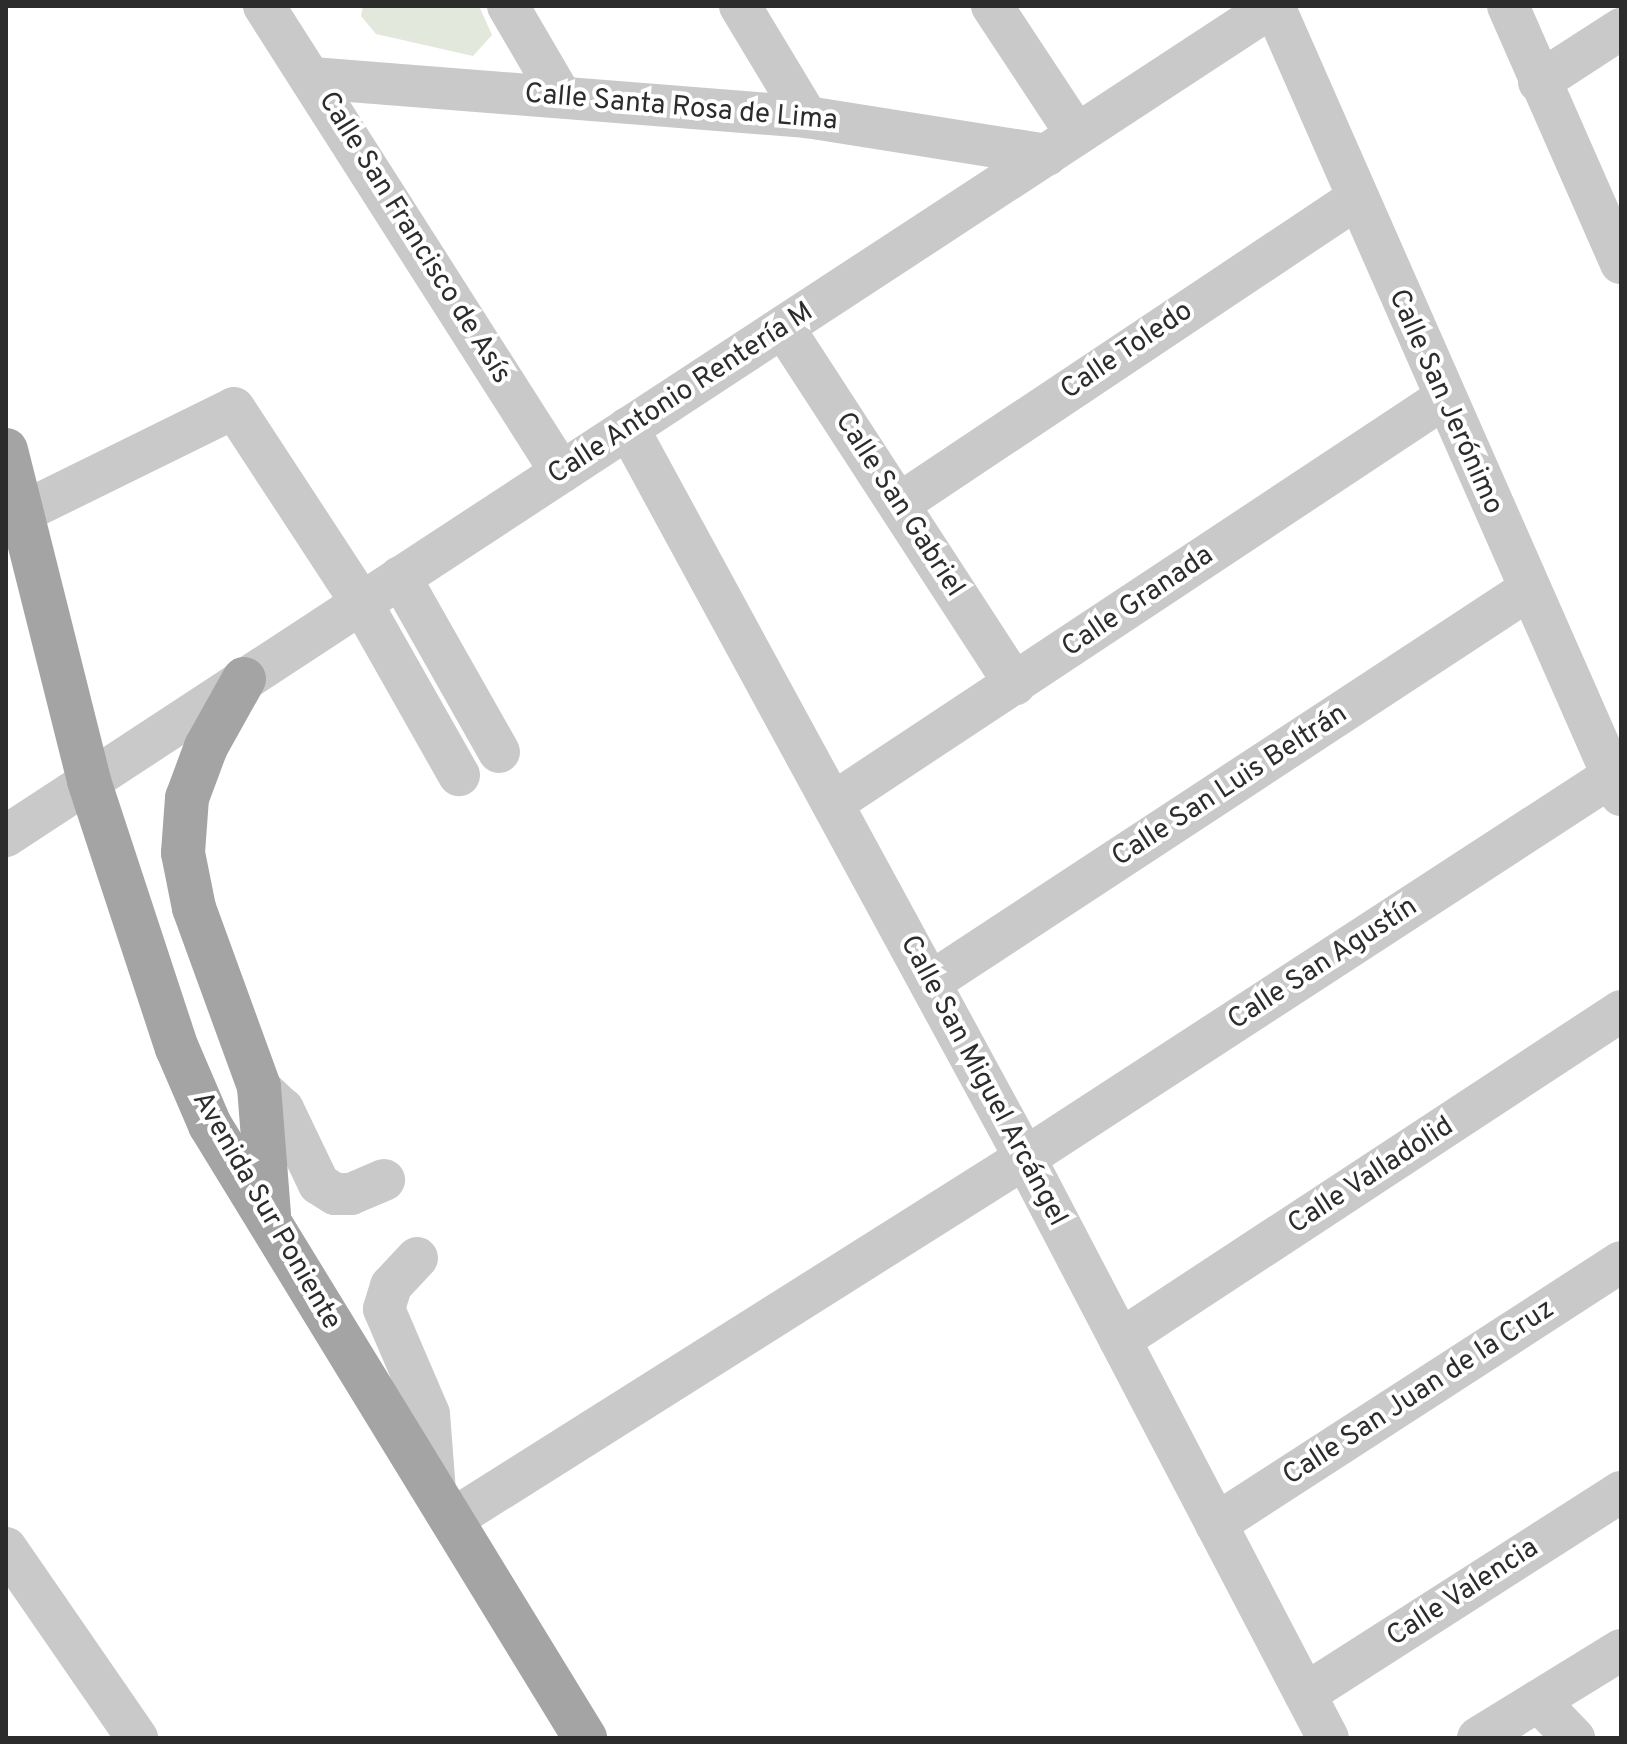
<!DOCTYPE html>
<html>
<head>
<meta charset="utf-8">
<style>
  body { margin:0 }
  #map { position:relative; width:1627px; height:1744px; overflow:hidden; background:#fff; font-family:Overpass,sans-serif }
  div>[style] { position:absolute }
  .green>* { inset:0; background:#e2e8db }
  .minor>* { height:42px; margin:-21px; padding:0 21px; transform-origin:21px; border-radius:21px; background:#c9c9c9 }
  .major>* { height:44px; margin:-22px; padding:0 22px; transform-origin:22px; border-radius:22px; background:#a4a4a4 }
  span { translate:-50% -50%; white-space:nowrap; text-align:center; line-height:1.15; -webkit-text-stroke:8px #fff; paint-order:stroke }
  .street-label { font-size:28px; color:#2c2c2c }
  .frame { position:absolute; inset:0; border:8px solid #2c2c2c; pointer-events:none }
</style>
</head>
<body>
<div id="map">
  <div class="green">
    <div style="clip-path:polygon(363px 6px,479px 6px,492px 35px,473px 56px,376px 34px,361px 16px)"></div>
  </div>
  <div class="minor">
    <div style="left:264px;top:6px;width:553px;rotate:57.49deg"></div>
    <div style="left:508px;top:6px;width:103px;rotate:59.7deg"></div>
    <div style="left:740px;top:6px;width:130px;rotate:58.9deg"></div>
    <div style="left:992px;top:6px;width:154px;rotate:56.6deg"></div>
    <div style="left:1274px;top:6px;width:862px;rotate:66.26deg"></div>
    <div style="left:1508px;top:6px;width:281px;rotate:66.3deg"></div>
    <div style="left:312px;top:78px;width:497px;rotate:4.5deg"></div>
    <div style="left:807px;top:117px;width:243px;rotate:9deg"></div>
    <div style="left:1539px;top:82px;width:98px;rotate:-32.9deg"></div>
    <div style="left:783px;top:327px;width:426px;rotate:57deg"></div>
    <div style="left:628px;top:428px;width:831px;rotate:61.46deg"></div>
    <div style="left:1025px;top:1158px;width:654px;rotate:62.42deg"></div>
    <div style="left:899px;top:504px;width:549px;rotate:-33.72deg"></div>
    <div style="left:21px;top:513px;width:237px;rotate:-26.2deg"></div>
    <div style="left:234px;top:408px;width:232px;rotate:56.8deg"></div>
    <div style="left:361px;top:602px;width:199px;rotate:60.5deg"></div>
    <div style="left:400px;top:577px;width:201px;rotate:60.5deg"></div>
    <div style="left:833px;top:803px;width:732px;rotate:-33.52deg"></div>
    <div style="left:6px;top:836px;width:1515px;rotate:-33.23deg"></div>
    <div style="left:931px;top:982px;width:714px;rotate:-33.29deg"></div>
    <div style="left:259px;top:1087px;width:33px;rotate:43deg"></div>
    <div style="left:283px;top:1109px;width:83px;rotate:64.4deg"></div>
    <div style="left:319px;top:1184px;width:19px;rotate:32deg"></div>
    <div style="left:335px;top:1194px;width:16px"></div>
    <div style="left:351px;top:1194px;width:36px;rotate:-23deg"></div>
    <div style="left:417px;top:1258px;width:38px;rotate:133deg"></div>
    <div style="left:391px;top:1286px;width:24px;rotate:107deg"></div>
    <div style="left:384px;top:1309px;width:114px;rotate:66.8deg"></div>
    <div style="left:429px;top:1414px;width:78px;rotate:85.6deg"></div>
    <div style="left:1120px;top:1340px;width:599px;rotate:-33.29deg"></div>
    <div style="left:451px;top:1520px;width:679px;rotate:-32.24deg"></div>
    <div style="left:1025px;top:1158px;width:711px;rotate:-33.06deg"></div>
    <div style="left:1216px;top:1524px;width:482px;rotate:-32.9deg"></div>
    <div style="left:6px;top:1548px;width:231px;rotate:55.4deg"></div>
    <div style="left:1305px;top:1694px;width:375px;rotate:-32.6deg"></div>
    <div style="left:1538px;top:1701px;width:52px;rotate:45.8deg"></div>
    <div style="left:1478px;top:1738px;width:168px;rotate:-31.6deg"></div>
  </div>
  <div class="major">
    <div style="left:6px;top:450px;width:341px;rotate:75.9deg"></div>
    <div style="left:89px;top:781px;width:281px;rotate:71.8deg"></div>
    <div style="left:177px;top:1048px;width:84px;rotate:66.8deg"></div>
    <div style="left:210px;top:1125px;width:719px;rotate:58.54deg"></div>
    <div style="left:244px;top:679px;width:78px;rotate:119.2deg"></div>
    <div style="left:206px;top:747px;width:54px;rotate:110.4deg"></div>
    <div style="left:187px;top:798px;width:55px;rotate:94.2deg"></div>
    <div style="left:183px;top:853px;width:56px;rotate:78.7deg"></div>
    <div style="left:194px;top:908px;width:190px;rotate:70deg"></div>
    <div style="left:259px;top:1087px;width:128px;rotate:85.5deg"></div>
  </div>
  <div class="street-label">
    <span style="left:681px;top:108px;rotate:5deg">Calle Santa Rosa de Lima</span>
    <span style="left:414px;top:238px;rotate:58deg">Calle San Francisco de Asís</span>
    <span style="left:1127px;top:351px;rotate:-34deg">Calle Toledo</span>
    <span style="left:681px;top:394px;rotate:-33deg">Calle Antonio Rentería M</span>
    <span style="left:1445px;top:402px;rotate:66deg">Calle San Jerónimo</span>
    <span style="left:899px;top:505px;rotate:57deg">Calle San Gabriel</span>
    <span style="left:1138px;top:602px;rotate:-34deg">Calle Granada</span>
    <span style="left:1230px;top:786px;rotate:-33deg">Calle San Luis Beltrán</span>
    <span style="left:1323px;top:964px;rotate:-33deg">Calle San Agustín</span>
    <span style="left:983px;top:1081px;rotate:62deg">Calle San Miguel Arcángel</span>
    <span style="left:1371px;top:1176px;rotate:-33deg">Calle Valladolid</span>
    <span style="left:266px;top:1211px;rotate:60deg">Avenida Sur Poniente</span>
    <span style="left:1419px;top:1393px;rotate:-33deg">Calle San Juan de la Cruz</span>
    <span style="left:1463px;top:1593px;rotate:-33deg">Calle Valencia</span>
  </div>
  <div class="frame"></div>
</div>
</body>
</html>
